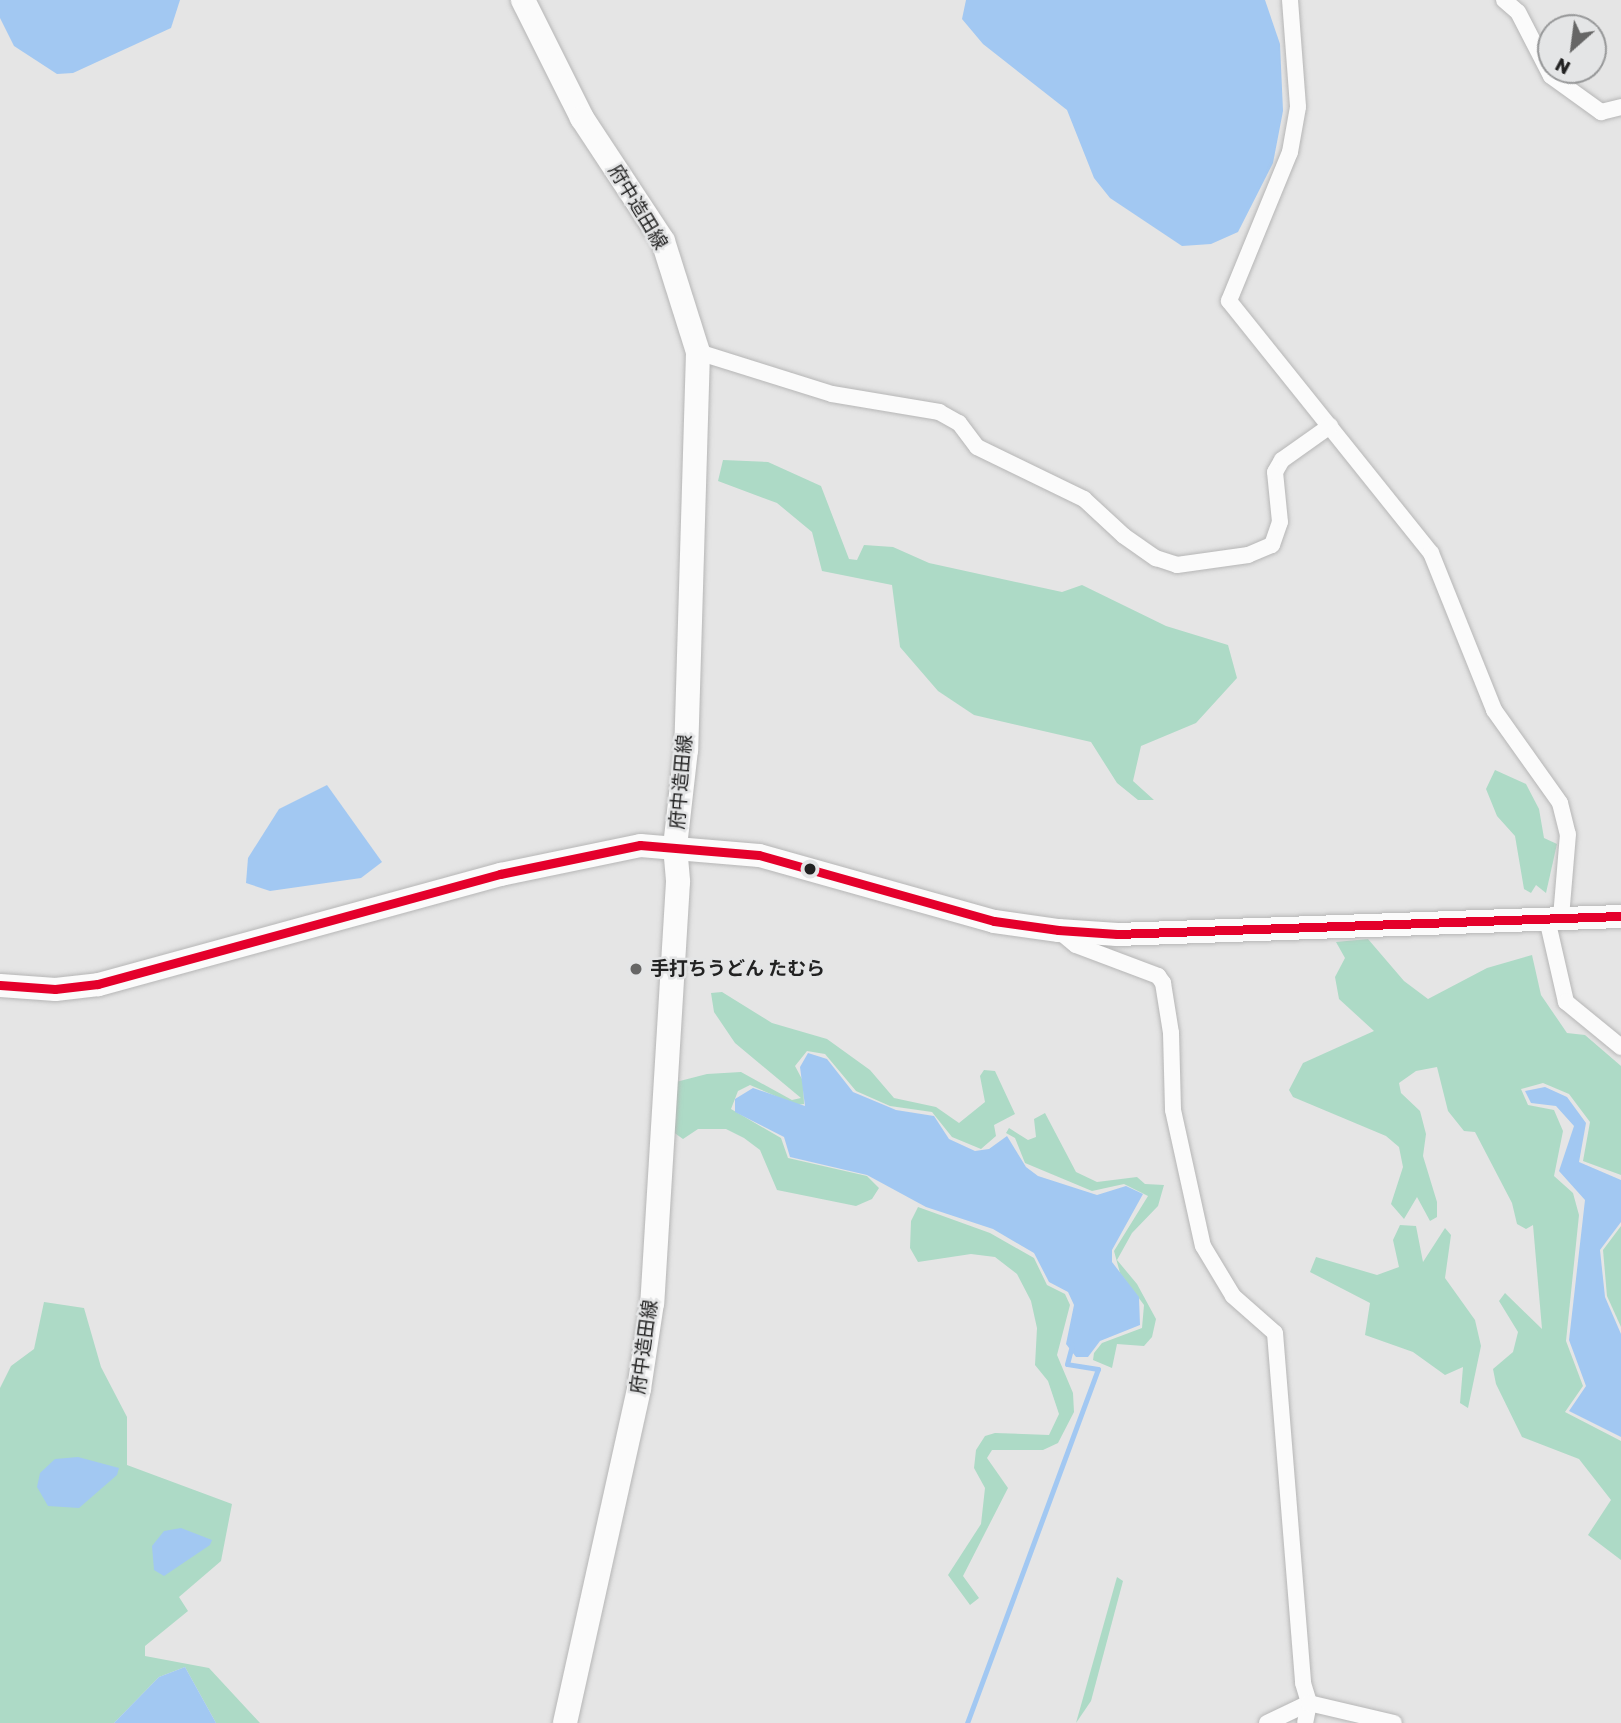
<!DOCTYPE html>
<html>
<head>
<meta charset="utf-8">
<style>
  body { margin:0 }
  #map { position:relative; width:1621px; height:1723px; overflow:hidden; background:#e5e5e5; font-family:Rubik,"Noto Sans JP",sans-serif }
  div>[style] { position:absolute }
  .green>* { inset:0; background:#addac6 }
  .water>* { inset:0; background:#a2c8f2 }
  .stream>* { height:5px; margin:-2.5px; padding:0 2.5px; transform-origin:2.5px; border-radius:2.5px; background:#a2c8f2 }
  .roads { filter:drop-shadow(0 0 2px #b6b6b6) drop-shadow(0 0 2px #b6b6b6) }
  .street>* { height:16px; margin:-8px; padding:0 8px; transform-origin:8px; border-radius:8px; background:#fbfbfb }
  .secondary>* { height:23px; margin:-11.5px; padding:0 11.5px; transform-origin:11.5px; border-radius:11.5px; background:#fbfbfb }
  .primary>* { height:24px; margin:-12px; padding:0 12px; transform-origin:12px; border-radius:12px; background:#fbfbfb }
  .bus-1>* { height:9px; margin:-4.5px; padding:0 4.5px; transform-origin:4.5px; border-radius:4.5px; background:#e4002b }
  .dots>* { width:19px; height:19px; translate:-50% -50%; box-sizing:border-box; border:4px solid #e4e5e6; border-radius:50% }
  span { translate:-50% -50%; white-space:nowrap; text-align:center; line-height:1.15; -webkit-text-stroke:5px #e4e5e6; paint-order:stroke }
  .street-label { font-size:19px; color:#222 }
  .poi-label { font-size:19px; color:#222; font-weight:700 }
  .left { translate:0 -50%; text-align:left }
  .north { position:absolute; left:1537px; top:14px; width:70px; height:70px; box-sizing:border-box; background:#e4e5e6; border:2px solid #969798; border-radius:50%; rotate:208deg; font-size:19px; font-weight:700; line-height:28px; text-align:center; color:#222 }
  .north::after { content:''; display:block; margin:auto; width:24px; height:32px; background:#666; clip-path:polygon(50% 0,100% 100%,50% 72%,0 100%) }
</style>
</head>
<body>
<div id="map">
  <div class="green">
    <div style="clip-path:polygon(723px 460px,768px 462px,821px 486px,849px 559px,857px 560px,864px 545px,893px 547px,929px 563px,1062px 592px,1082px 585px,1166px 626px,1228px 645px,1237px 678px,1196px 723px,1141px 746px,1133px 781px,1154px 800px,1138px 800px,1117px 783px,1091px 742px,974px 715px,938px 691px,900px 647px,892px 585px,822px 571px,812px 532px,777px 503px,718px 481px)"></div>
    <div style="clip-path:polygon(1495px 770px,1526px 784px,1539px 809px,1544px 838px,1557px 844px,1546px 893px,1536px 885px,1531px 893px,1524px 889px,1515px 836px,1497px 816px,1486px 789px)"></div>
    <div style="clip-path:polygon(1368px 939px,1404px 981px,1428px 999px,1487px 968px,1532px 955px,1541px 995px,1567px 1033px,1585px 1035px,1621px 1066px,1621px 1175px,1583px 1161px,1590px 1122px,1569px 1094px,1543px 1083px,1521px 1089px,1528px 1105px,1554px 1110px,1563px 1131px,1554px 1176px,1573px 1193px,1579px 1215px,1566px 1341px,1583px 1386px,1565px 1412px,1621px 1441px,1621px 1560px,1588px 1535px,1611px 1500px,1579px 1459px,1522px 1437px,1496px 1384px,1493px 1369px,1513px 1352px,1518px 1332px,1499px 1301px,1505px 1293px,1542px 1329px,1533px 1225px,1526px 1229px,1517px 1224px,1512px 1203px,1475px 1132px,1464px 1131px,1448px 1111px,1437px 1067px,1416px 1071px,1399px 1083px,1401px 1093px,1420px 1111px,1426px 1134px,1423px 1156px,1437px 1202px,1437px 1217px,1430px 1221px,1417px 1197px,1404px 1219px,1391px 1204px,1403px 1167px,1399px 1147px,1386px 1136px,1293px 1097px,1289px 1090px,1303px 1063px,1374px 1031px,1339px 999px,1335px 977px,1345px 958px,1336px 942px)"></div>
    <div style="clip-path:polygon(722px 992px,772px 1023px,827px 1039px,870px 1070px,894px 1098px,936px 1107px,959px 1123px,985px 1102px,980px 1076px,984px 1070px,995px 1071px,1015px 1114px,994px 1125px,996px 1136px,981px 1149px,952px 1137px,932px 1112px,890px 1106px,856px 1091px,825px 1054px,807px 1051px,795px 1066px,803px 1081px,804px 1104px,796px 1105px,750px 1085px,738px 1091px,731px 1109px,781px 1138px,788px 1158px,867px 1176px,879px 1188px,872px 1199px,856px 1206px,777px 1190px,760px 1150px,744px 1138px,726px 1129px,698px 1129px,683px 1139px,669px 1129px,672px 1083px,707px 1074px,741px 1072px,792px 1100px,801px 1098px,735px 1043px,714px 1012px,711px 993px)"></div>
    <div style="clip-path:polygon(1045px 1113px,1076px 1172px,1097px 1182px,1137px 1177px,1145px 1184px,1164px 1185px,1158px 1206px,1132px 1233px,1117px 1260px,1137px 1284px,1156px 1319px,1152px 1337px,1144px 1346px,1117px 1344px,1112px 1368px,1093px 1360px,1094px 1353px,1102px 1343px,1142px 1328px,1144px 1305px,1120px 1273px,1114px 1251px,1148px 1196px,1124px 1184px,1092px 1191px,1025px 1163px,1015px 1138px,1006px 1133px,1009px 1128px,1028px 1140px,1036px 1137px,1034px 1119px)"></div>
    <div style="clip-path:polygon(918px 1207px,990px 1233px,1034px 1258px,1047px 1285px,1065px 1294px,1070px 1305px,1057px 1355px,1073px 1393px,1074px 1412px,1058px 1443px,1043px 1450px,992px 1450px,987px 1458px,1008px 1488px,963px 1576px,979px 1598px,970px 1605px,948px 1575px,981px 1524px,985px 1488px,974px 1468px,976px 1450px,985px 1436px,995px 1433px,1049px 1435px,1059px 1414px,1048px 1381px,1035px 1365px,1037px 1328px,1031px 1301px,1017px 1274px,995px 1257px,971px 1254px,918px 1262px,910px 1248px,911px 1221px)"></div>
    <div style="clip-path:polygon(1400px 1225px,1416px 1226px,1423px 1262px,1445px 1228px,1451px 1235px,1445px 1278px,1475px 1320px,1481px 1346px,1468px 1408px,1460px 1403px,1463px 1367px,1445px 1375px,1413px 1352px,1365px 1335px,1370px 1303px,1310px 1272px,1316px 1257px,1377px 1275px,1399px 1267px,1393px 1240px)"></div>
    <div style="clip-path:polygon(1621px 1226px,1621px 1327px,1607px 1296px,1603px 1250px)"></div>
    <div style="clip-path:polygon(44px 1302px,84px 1308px,101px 1367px,127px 1417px,127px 1465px,232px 1504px,221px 1561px,179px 1597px,188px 1611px,145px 1646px,145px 1656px,209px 1668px,260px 1723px,216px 1723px,185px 1667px,159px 1677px,114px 1723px,0 1723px,0 1388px,11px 1366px,34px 1349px)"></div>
    <div style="clip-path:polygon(1117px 1577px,1123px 1581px,1091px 1701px,1076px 1723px)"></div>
  </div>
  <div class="water">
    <div style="clip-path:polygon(0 0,180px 0,171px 28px,73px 73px,57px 74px,14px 46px,0 18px)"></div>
    <div style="clip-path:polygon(966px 0,1265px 0,1280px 44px,1283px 111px,1273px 163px,1238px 232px,1211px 244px,1182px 246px,1110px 198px,1094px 178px,1067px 110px,983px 44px,962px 19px)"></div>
    <div style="clip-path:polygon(327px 785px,382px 862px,361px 878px,270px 891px,246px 883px,248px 858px,279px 809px)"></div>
    <div style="clip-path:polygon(808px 1053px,827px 1059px,853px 1092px,896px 1110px,934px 1116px,949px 1139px,975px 1151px,989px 1149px,1007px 1136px,1026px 1167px,1038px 1176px,1097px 1195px,1126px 1186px,1143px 1194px,1112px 1250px,1112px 1262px,1139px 1297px,1140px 1325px,1100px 1341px,1088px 1357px,1076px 1357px,1066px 1344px,1074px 1305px,1068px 1292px,1049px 1282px,1034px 1253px,993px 1229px,926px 1207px,867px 1175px,790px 1157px,784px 1137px,735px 1112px,735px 1099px,753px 1088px,805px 1106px,800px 1067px)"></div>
    <div style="clip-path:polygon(1545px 1087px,1567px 1097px,1586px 1123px,1579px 1162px,1621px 1180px,1621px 1222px,1600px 1250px,1605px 1297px,1621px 1334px,1621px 1437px,1569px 1411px,1586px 1386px,1569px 1340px,1585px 1200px,1559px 1171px,1574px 1126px,1556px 1106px,1531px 1103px,1525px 1091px)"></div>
    <div style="clip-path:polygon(78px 1457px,119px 1468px,117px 1475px,79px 1508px,48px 1506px,37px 1487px,40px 1473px,55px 1459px)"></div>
    <div style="clip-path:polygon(181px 1528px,212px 1540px,210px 1545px,164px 1576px,154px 1570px,152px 1546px,164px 1531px)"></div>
    <div style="clip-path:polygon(185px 1667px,216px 1723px,114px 1723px,159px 1677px)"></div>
  </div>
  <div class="stream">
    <div style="left:967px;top:1723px;width:377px;rotate:-69.7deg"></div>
    <div style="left:1098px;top:1369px;width:31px;rotate:-171deg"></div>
    <div style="left:1067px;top:1364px;width:20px;rotate:-75deg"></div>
  </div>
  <div class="roads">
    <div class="street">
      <div style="left:1290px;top:0;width:107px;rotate:85.7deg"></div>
      <div style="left:1298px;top:107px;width:46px;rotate:100.1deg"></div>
      <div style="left:1290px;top:152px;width:161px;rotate:112.3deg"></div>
      <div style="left:1229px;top:301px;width:323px;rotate:51.3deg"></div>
      <div style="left:1431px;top:553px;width:169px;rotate:68.1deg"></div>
      <div style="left:1494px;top:710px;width:114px;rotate:54.6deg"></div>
      <div style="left:1560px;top:803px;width:32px;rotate:76deg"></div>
      <div style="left:1568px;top:834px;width:84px;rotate:94.8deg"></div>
      <div style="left:1504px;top:0;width:18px;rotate:41deg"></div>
      <div style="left:1518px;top:12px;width:72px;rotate:62.7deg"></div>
      <div style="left:1551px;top:76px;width:62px;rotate:35.8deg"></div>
      <div style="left:1601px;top:112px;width:21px;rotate:-14deg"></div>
      <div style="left:698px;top:352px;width:140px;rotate:17.4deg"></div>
      <div style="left:832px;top:394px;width:109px;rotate:9.5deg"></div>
      <div style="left:939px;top:412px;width:23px;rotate:29deg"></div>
      <div style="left:959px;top:423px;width:30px;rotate:53deg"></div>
      <div style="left:977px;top:447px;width:119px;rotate:25.9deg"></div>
      <div style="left:1084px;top:499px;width:54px;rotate:42.8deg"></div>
      <div style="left:1124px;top:536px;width:39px;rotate:35deg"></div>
      <div style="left:1156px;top:558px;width:22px;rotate:18deg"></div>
      <div style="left:1177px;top:565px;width:72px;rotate:-8deg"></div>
      <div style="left:1248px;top:555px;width:26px;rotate:-23deg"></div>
      <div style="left:1272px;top:545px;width:24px;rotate:-71deg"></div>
      <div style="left:1280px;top:522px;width:50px;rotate:-95.7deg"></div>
      <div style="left:1275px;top:472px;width:14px;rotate:-60deg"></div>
      <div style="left:1282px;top:460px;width:59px;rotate:-35.3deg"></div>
      <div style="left:1547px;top:919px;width:85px;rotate:77.1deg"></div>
      <div style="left:1566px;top:1002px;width:71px;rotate:39.3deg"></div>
      <div style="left:1058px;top:930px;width:23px;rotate:40deg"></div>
      <div style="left:1076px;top:945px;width:88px;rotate:20.7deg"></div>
      <div style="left:1158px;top:976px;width:9px;rotate:54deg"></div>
      <div style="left:1163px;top:983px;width:51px;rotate:80.9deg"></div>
      <div style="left:1171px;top:1033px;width:77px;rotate:88.5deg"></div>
      <div style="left:1173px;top:1110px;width:139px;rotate:77.6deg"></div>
      <div style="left:1203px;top:1246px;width:58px;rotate:59deg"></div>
      <div style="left:1233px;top:1296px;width:56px;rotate:41.4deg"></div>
      <div style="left:1275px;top:1333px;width:351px;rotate:85.4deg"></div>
      <div style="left:1303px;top:1683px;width:21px;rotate:73deg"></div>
      <div style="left:1309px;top:1703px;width:20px;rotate:101deg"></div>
      <div style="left:1267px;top:1723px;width:47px;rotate:-25.5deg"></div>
      <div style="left:1309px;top:1703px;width:87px;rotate:13.2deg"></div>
    </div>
    <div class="secondary">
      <div style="left:0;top:985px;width:55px;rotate:4.2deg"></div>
      <div style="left:55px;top:989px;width:43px;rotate:-6.6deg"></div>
      <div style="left:98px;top:984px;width:417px;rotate:-15.3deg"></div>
      <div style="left:500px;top:874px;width:143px;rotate:-11.7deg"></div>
      <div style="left:640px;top:845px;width:119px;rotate:4.8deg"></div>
      <div style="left:759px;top:855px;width:244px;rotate:15.7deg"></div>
      <div style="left:994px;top:921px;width:65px;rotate:8deg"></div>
      <div style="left:1058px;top:930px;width:59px;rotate:3.9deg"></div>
      <div style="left:1117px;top:934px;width:504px;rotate:-2.05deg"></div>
    </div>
    <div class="primary">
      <div style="left:523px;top:0;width:132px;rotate:63.4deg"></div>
      <div style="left:582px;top:118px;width:147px;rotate:56.6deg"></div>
      <div style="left:663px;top:241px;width:116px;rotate:72.5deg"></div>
      <div style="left:698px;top:352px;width:398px;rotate:91.7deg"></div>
      <div style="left:686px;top:750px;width:97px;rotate:96.5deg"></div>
      <div style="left:675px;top:846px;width:36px;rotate:85deg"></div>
      <div style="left:678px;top:882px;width:422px;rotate:93.5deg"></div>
      <div style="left:652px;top:1303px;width:87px;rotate:98.6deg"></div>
      <div style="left:639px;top:1389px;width:342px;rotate:102.5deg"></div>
    </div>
  </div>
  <div class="bus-1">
    <div style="left:0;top:985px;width:55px;rotate:4.2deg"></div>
    <div style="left:55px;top:989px;width:43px;rotate:-6.6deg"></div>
    <div style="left:98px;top:984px;width:417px;rotate:-15.3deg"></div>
    <div style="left:500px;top:874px;width:143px;rotate:-11.7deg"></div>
    <div style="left:640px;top:845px;width:119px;rotate:4.8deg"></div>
    <div style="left:759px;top:855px;width:244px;rotate:15.7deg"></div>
    <div style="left:994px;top:921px;width:65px;rotate:8deg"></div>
    <div style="left:1058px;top:930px;width:59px;rotate:3.9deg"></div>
    <div style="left:1117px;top:934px;width:504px;rotate:-2.05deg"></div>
  </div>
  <div class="dots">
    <div style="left:810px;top:869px;background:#222"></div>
    <div style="left:636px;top:969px;background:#666"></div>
  </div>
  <div class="street-label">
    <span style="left:638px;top:207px;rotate:59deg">府中造田線</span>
    <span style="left:681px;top:782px;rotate:-85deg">府中造田線</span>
    <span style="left:644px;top:1347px;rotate:-82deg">府中造田線</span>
  </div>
  <div class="poi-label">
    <span class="left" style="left:650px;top:969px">手打ちうどん たむら</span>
  </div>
  <div class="north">N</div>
</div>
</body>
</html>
